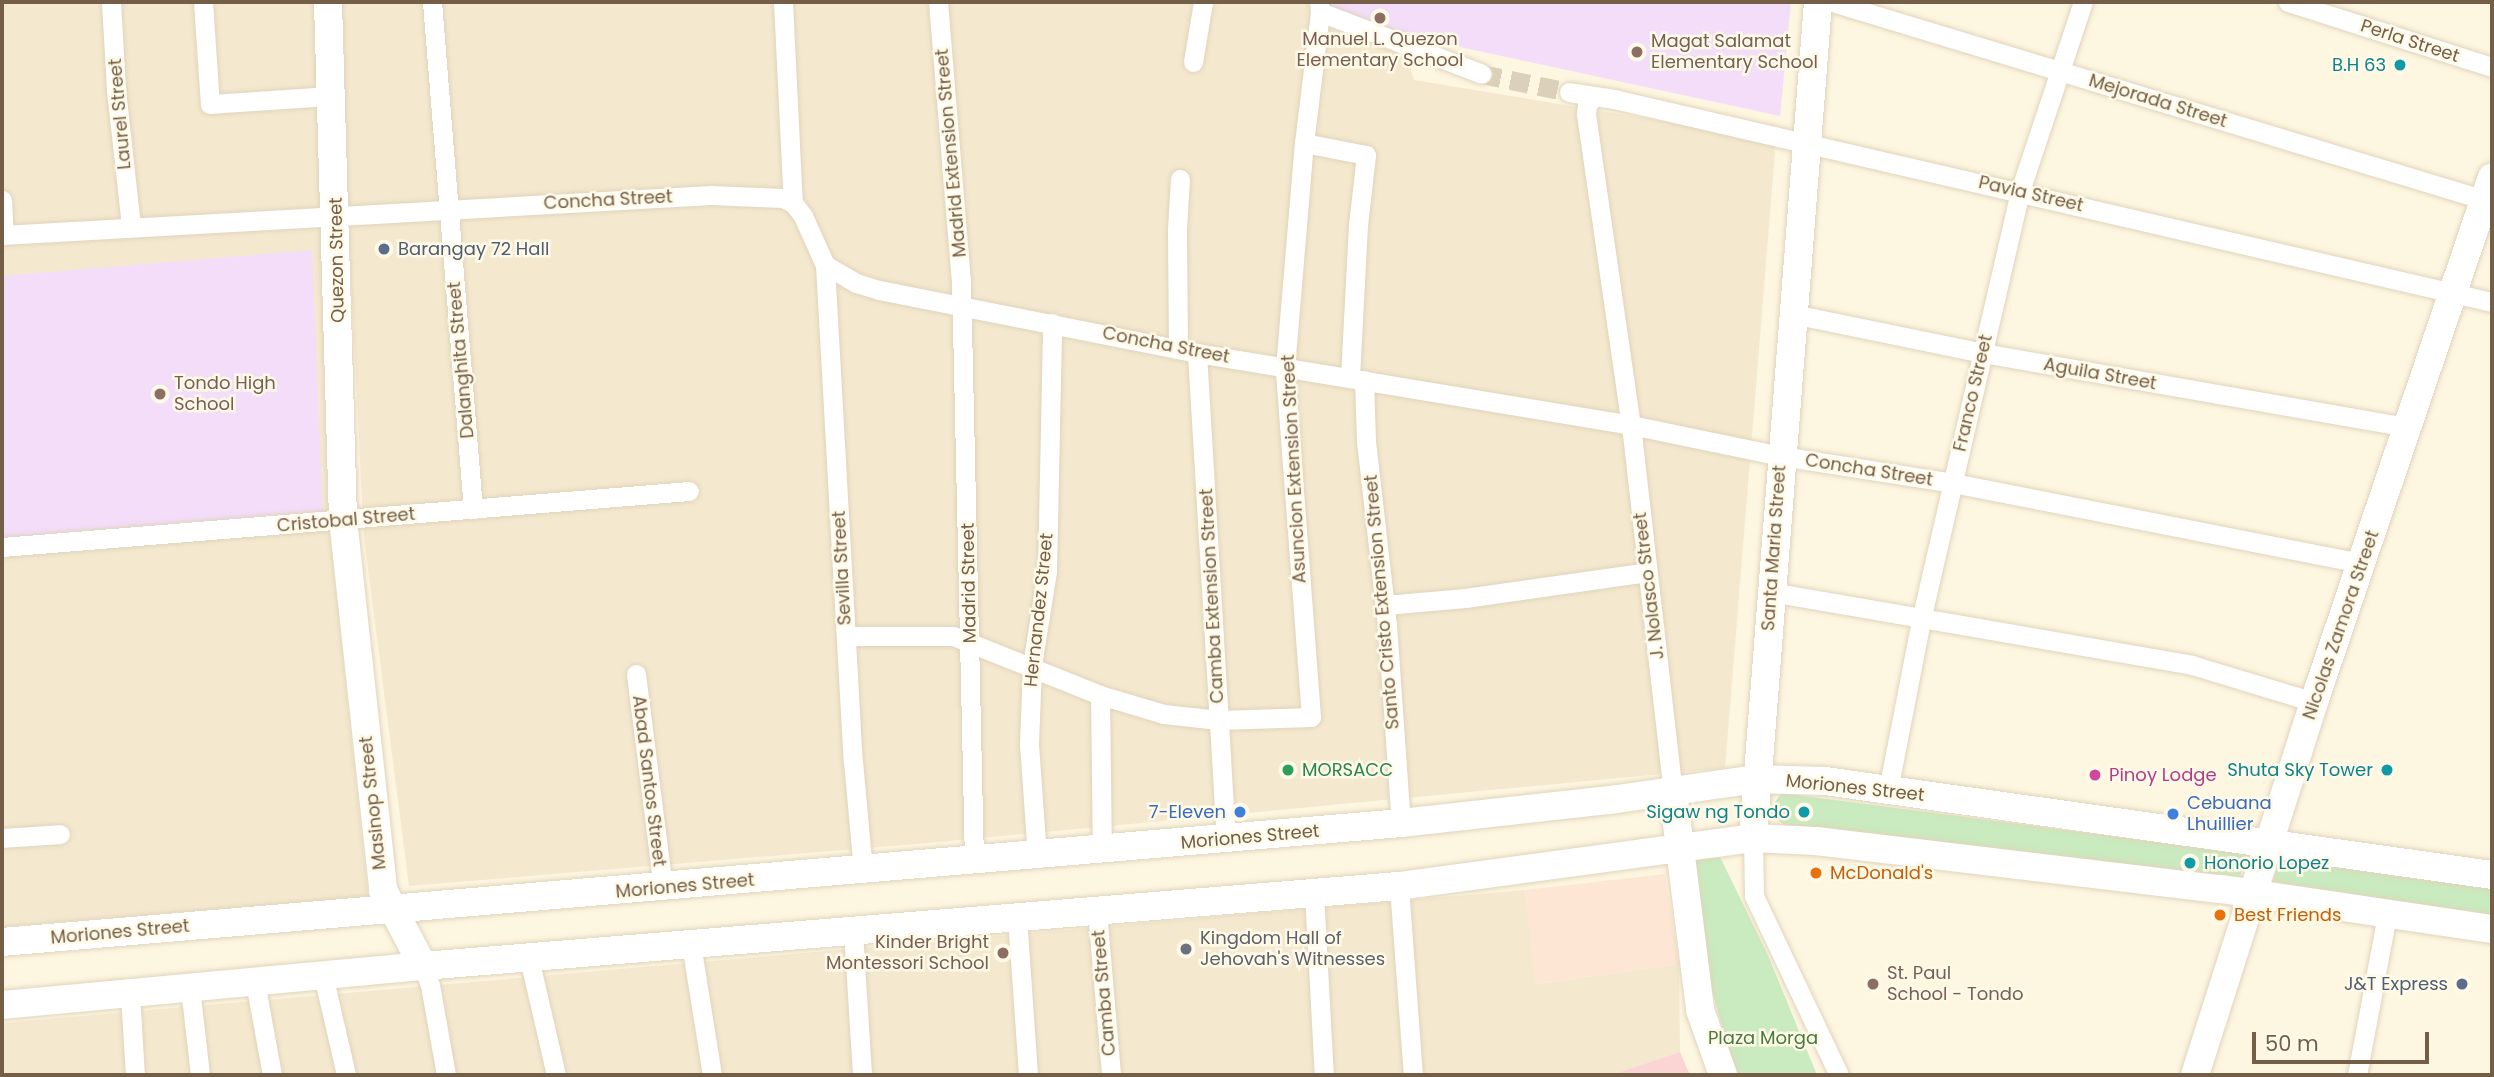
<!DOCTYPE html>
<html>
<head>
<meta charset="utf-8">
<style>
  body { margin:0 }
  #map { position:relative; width:2494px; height:1077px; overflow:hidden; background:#fdf6e0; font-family:Poppins,sans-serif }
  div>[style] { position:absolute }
  .residential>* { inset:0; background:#f4e9cf }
  .commercial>* { inset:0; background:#fde7d4 }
  .education>* { inset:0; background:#f3ddf9 }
  .medical>* { inset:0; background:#fbd5d3 }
  .green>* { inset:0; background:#caeabf }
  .street-tunnel>* { height:19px; margin-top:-9.5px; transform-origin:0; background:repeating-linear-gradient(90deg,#dbd0ba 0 19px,transparent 0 29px) }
  .roads { filter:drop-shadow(0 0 2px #e1d3bc) drop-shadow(0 0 2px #e1d3bc) }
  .street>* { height:19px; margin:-9.5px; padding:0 9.5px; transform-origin:9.5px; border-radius:9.5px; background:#fff }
  .secondary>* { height:28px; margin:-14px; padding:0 14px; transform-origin:14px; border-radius:14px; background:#fff }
  .dots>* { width:19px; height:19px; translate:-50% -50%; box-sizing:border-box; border:4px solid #fff9e7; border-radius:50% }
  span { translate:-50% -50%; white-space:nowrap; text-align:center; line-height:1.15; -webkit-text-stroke:5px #fff9e7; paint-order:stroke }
  .education-label { font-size:18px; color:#785e54 }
  .left { translate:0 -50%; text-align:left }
  .right { translate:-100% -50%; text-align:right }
  .street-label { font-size:18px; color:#745e47 }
  .culture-label { font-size:18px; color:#0d838f }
  .service-label { font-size:18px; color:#4e5e75 }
  .leisure-label { font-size:18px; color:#27864d }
  .hotel-label { font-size:18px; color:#b23c85 }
  .shop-label { font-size:18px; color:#366cbe }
  .food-label { font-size:18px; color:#c56008 }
  .worship-label { font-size:18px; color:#5b616d }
  .park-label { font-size:18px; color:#477a3f }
  .frame { position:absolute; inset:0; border:4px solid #745e47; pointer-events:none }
  .scale { position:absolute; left:2252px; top:1032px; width:177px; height:32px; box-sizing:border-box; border:4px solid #745e47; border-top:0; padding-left:9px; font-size:21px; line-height:24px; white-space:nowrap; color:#745e47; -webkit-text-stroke:5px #fff9e7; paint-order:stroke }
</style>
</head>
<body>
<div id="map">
  <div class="residential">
    <div style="clip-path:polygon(2px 2px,316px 2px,328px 516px,368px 897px,2px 927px)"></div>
    <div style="clip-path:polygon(337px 2px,1314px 2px,1400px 34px,1414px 80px,1776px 140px,1725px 768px,928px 843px,409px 886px,364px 538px)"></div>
    <div style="clip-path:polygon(1525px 890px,1536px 984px,1679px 964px,1680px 1052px,1611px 1075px,2px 1075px,2px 1023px)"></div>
  </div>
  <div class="commercial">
    <div style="clip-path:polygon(1665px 874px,1679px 964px,1535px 984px,1525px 890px)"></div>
  </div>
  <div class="education">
    <div style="clip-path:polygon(1314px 2px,1791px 2px,1780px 116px,1400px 34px)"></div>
    <div style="clip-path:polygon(312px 250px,323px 512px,2px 538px,2px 276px)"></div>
  </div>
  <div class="medical">
    <div style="clip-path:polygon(1680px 1052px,1690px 1075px,1611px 1075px)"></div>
  </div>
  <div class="green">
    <div style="clip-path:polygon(1781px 793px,2248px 854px,2237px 884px,1785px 825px,1774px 818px,1770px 810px)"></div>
    <div style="clip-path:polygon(1719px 855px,1767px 953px,1817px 1075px,1738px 1075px,1733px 1066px,1703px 958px,1693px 860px)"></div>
    <div style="clip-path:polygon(2280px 859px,2492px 886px,2492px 915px,2271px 887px)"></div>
  </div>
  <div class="street-tunnel">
    <div style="left:1482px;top:74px;width:89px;rotate:11.7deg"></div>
  </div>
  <div class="roads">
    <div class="street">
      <div style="left:111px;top:2px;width:88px;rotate:86.7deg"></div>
      <div style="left:116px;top:90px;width:137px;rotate:83.7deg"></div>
      <div style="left:203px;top:2px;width:102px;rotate:86.1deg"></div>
      <div style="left:210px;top:104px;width:122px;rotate:-3.8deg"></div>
      <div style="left:432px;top:2px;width:509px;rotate:85.38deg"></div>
      <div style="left:783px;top:2px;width:201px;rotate:87.2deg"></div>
      <div style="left:938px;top:2px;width:279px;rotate:85.3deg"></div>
      <div style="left:961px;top:280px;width:582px;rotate:88.72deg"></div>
      <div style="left:1832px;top:2px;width:682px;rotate:16.87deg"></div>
      <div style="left:2288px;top:2px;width:214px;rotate:17.7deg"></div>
      <div style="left:1320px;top:12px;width:173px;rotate:20.9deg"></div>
      <div style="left:1193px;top:62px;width:61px;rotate:-80.5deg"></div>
      <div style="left:1569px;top:92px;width:46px;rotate:8.8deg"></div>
      <div style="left:1614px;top:99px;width:901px;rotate:13.02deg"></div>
      <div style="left:1593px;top:97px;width:10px;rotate:127deg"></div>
      <div style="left:1587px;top:105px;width:9px;rotate:96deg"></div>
      <div style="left:1586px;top:114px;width:314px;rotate:81.8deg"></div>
      <div style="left:1631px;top:425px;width:369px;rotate:83.5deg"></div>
      <div style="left:1304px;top:143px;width:63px;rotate:11deg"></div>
      <div style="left:1366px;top:155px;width:70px;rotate:96.5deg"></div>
      <div style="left:1358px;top:225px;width:153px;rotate:93deg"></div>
      <div style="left:2px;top:200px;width:35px;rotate:87deg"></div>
      <div style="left:2px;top:235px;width:710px;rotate:-3.23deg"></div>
      <div style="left:711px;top:195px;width:72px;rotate:2.4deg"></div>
      <div style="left:783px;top:198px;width:11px;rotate:27deg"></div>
      <div style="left:793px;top:203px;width:16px;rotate:52deg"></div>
      <div style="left:803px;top:216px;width:54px;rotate:65.8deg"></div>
      <div style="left:825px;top:265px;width:36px;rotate:30deg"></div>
      <div style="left:856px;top:283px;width:24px;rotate:17deg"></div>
      <div style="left:879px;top:290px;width:324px;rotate:11.2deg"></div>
      <div style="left:1197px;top:353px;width:440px;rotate:9.4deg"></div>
      <div style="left:1631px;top:425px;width:153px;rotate:11.7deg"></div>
      <div style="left:1781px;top:456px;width:174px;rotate:8.9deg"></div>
      <div style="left:1953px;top:483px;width:417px;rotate:11.1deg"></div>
      <div style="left:825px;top:265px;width:497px;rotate:86.8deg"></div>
      <div style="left:853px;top:761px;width:110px;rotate:84.8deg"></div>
      <div style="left:1793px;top:314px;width:194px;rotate:11.6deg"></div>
      <div style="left:1983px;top:353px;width:431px;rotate:9.9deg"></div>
      <div style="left:1178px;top:349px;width:120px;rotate:-90.5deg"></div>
      <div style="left:1177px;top:229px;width:50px;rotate:-86.6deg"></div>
      <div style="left:1197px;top:353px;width:487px;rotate:86.6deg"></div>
      <div style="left:1364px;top:380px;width:61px;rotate:88.1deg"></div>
      <div style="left:1366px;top:441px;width:185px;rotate:83.5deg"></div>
      <div style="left:1387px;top:625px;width:198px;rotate:86deg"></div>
      <div style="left:2px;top:547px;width:689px;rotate:-4.66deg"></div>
      <div style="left:1771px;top:592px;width:427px;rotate:9.8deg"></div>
      <div style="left:2192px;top:665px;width:127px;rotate:16.9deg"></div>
      <div style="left:1386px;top:605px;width:79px;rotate:-5.1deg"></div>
      <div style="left:1465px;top:598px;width:184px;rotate:-8.1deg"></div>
      <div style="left:846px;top:636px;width:107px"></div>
      <div style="left:953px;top:636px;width:158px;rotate:21.9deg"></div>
      <div style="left:1100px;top:695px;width:67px;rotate:16.5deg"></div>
      <div style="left:1164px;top:714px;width:55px;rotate:6.2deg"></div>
      <div style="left:1219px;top:720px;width:92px;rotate:-1.9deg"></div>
      <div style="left:1311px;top:717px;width:350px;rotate:-94.3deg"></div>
      <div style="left:1285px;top:368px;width:226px;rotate:-85.2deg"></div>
      <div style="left:1304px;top:143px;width:132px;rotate:-83deg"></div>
      <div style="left:1320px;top:12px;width:10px;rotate:-96deg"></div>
      <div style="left:636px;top:674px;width:215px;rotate:82.8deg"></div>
      <div style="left:1100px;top:695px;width:155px;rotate:89.3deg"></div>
      <div style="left:1888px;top:790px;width:173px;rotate:-79deg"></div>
      <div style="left:1921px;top:620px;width:440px;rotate:-77deg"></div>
      <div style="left:2020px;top:191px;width:199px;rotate:-71.6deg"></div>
      <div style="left:2px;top:838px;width:58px;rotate:-3.9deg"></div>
      <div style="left:1753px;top:838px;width:58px;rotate:89deg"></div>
      <div style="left:1754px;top:896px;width:198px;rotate:64.6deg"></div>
      <div style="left:1037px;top:856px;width:112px;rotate:-94.1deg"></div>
      <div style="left:1029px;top:744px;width:79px;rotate:-87.8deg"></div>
      <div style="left:1032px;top:665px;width:95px;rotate:-80.9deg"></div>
      <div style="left:1047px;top:571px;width:248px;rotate:-88.8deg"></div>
      <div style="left:1399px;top:886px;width:190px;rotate:85.8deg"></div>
      <div style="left:1314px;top:893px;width:182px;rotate:86.9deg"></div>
      <div style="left:1097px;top:911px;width:165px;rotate:85.1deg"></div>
      <div style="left:1017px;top:917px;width:158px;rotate:86deg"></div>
      <div style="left:853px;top:931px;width:144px;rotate:86.4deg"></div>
      <div style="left:691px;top:944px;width:133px;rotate:80.9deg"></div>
      <div style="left:529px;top:958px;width:120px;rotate:77deg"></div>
      <div style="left:423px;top:966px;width:20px;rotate:70deg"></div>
      <div style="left:430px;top:985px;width:91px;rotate:79.9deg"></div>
      <div style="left:323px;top:975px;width:103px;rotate:77deg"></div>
      <div style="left:255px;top:982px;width:95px;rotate:79.6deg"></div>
      <div style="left:190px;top:988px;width:88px;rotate:83.4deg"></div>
      <div style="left:130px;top:994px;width:81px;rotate:86.5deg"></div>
      <div style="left:2357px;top:1075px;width:164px;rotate:-79.4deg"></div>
    </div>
    <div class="secondary">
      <div style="left:328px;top:2px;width:517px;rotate:88.34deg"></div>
      <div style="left:343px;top:519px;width:373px;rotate:83.8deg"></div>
      <div style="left:383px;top:890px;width:86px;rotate:62.2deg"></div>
      <div style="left:1673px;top:792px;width:220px;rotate:82.9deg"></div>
      <div style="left:1700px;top:1010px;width:69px;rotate:70.5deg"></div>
      <div style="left:1753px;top:838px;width:839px;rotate:-85.55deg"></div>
      <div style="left:2px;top:942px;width:1404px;rotate:-4.86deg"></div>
      <div style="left:1401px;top:823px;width:217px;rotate:-6.3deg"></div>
      <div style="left:1617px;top:799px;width:140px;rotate:-8.2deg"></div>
      <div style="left:1756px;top:779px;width:69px;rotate:1.7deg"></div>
      <div style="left:1825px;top:781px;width:674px;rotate:8.02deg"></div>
      <div style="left:2px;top:1005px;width:423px;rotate:-5.3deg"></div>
      <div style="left:423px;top:966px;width:979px;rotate:-4.69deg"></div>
      <div style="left:1399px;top:886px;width:357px;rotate:-7.7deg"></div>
      <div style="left:1753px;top:838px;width:63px;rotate:2.7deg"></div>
      <div style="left:1816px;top:841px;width:408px;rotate:6.8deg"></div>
      <div style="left:2221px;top:889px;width:274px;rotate:8.4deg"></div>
      <div style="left:2195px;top:1075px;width:392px;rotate:-72.3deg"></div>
      <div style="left:2314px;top:702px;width:554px;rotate:-71.27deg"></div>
    </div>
  </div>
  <div class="dots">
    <div style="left:1380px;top:18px;background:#8d6e63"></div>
    <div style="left:1637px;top:52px;background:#8d6e63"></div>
    <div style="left:2400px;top:65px;background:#0f9aa8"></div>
    <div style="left:384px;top:249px;background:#5c6f8a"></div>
    <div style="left:160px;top:394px;background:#8d6e63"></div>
    <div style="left:1288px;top:770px;background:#2e9e5b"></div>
    <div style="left:2387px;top:770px;background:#0f9aa8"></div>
    <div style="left:2095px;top:775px;background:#d1479c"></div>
    <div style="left:1240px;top:812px;background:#3f7fe0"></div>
    <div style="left:1804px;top:812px;background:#0f9aa8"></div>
    <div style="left:2173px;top:814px;background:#3f7fe0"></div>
    <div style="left:2190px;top:863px;background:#0f9aa8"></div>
    <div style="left:1816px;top:873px;background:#e8710a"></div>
    <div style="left:2220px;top:915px;background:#e8710a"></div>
    <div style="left:1186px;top:949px;background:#6b7280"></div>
    <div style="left:1003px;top:953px;background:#8d6e63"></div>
    <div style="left:1873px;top:984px;background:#8d6e63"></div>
    <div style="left:2462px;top:984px;background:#5c6f8a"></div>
  </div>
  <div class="education-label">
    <span style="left:1380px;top:50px">Manuel L. Quezon<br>Elementary School</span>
    <span class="left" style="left:1651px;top:52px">Magat Salamat<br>Elementary School</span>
    <span class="left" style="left:174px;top:394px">Tondo High<br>School</span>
    <span class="right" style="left:989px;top:953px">Kinder Bright<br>Montessori School</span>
    <span class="left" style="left:1887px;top:984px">St. Paul<br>School - Tondo</span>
  </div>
  <div class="street-label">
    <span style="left:2410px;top:41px;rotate:18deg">Perla Street</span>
    <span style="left:2158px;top:101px;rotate:17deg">Mejorada Street</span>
    <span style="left:120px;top:114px;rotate:-95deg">Laurel Street</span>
    <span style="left:951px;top:153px;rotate:-95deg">Madrid Extension Street</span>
    <span style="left:2031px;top:194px;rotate:13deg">Pavia Street</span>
    <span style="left:608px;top:200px;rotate:-3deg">Concha Street</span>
    <span style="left:337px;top:260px;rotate:-91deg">Quezon Street</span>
    <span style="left:1166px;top:345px;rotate:11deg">Concha Street</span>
    <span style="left:461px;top:360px;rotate:-95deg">Dalanghita Street</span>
    <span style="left:2100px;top:374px;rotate:10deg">Aguila Street</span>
    <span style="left:1973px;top:393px;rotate:-77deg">Franco Street</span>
    <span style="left:1294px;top:469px;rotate:-93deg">Asuncion Extension Street</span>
    <span style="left:1869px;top:470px;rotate:9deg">Concha Street</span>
    <span style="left:346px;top:520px;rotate:-5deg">Cristobal Street</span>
    <span style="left:1774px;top:548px;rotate:-86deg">Santa Maria Street</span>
    <span style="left:842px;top:568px;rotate:-93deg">Sevilla Street</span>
    <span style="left:969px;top:583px;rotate:-91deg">Madrid Street</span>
    <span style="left:1649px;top:586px;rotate:-97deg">J. Nolasco Street</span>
    <span style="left:1212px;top:596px;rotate:-93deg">Camba Extension Street</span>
    <span style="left:1382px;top:602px;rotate:-95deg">Santo Cristo Extension Street</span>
    <span style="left:1039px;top:610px;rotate:-84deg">Hernandez Street</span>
    <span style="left:2341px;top:625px;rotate:-71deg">Nicolas Zamora Street</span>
    <span style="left:649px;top:781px;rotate:83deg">Abad Santos Street</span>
    <span style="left:1855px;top:788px;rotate:6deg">Moriones Street</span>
    <span style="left:373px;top:803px;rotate:-96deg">Masinop Street</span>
    <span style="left:1250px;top:837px;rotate:-5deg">Moriones Street</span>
    <span style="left:685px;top:886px;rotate:-5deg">Moriones Street</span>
    <span style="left:120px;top:932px;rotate:-5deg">Moriones Street</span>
    <span style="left:1104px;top:993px;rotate:-95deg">Camba Street</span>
  </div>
  <div class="culture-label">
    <span class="right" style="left:2386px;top:65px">B.H 63</span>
    <span class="right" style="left:2373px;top:770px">Shuta Sky Tower</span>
    <span class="right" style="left:1790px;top:812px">Sigaw ng Tondo</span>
    <span class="left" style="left:2204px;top:863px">Honorio Lopez</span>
  </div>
  <div class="service-label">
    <span class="left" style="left:398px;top:249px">Barangay 72 Hall</span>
    <span class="right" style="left:2448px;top:984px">J&amp;T Express</span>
  </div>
  <div class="leisure-label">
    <span class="left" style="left:1302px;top:770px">MORSACC</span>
  </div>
  <div class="hotel-label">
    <span class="left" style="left:2109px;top:775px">Pinoy Lodge</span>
  </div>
  <div class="shop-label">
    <span class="left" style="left:2187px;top:814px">Cebuana<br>Lhuillier</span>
    <span class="right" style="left:1226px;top:812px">7-Eleven</span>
  </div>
  <div class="food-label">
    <span class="left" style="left:1830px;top:873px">McDonald's</span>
    <span class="left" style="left:2234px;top:915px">Best Friends</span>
  </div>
  <div class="worship-label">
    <span class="left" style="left:1200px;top:949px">Kingdom Hall of<br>Jehovah's Witnesses</span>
  </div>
  <div class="park-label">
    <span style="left:1763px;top:1038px">Plaza Morga</span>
  </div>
  <div class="frame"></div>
  <div class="scale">50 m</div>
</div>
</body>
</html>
